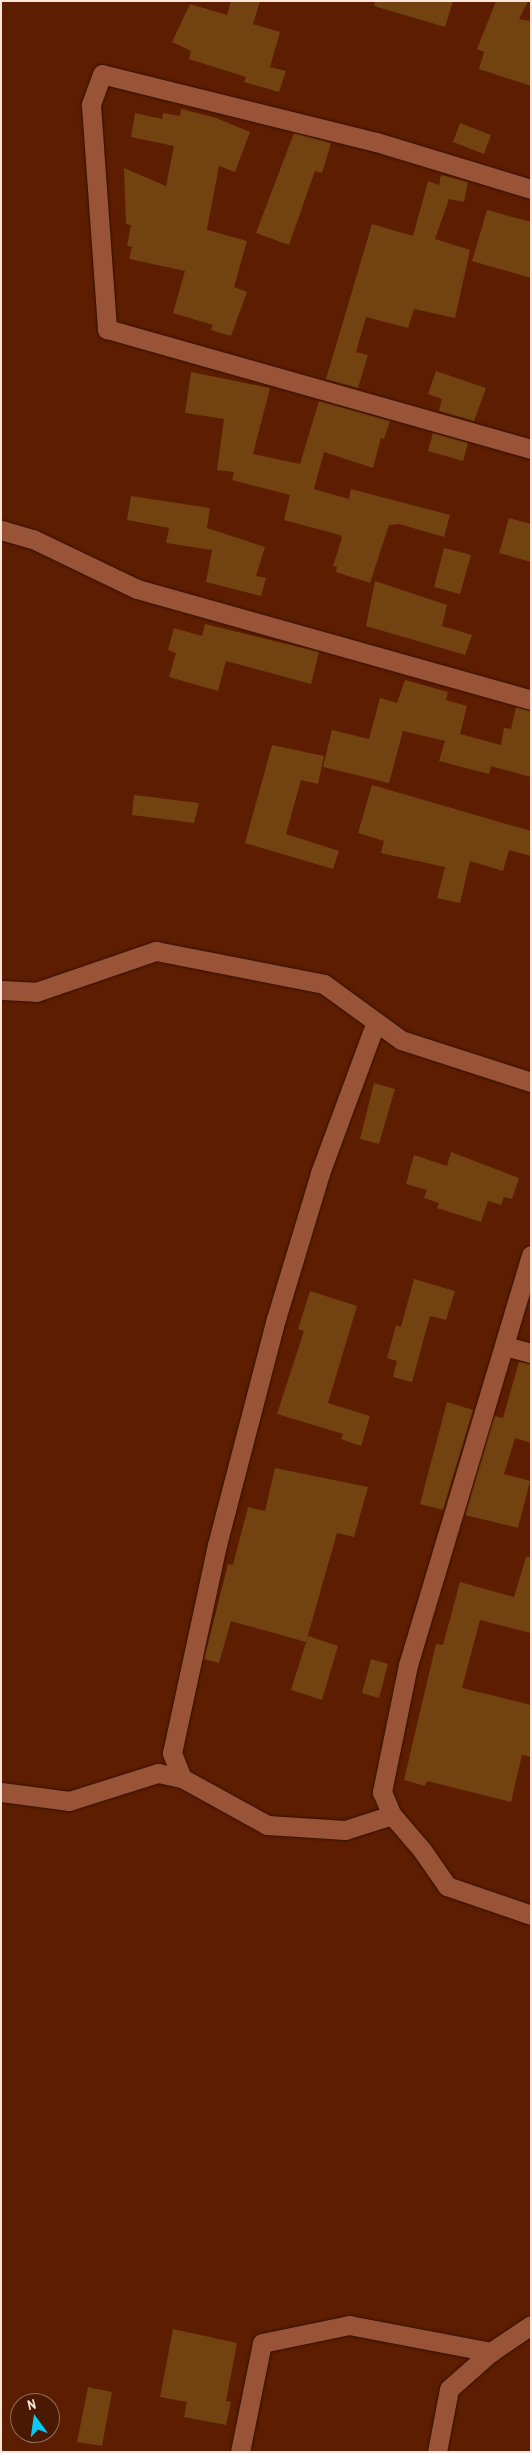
<!DOCTYPE html>
<html>
<head>
<meta charset="utf-8">
<style>
  body { margin:0 }
  #map { position:relative; width:532px; height:2453px; overflow:hidden; background:#5c1d00; font-family:"Archivo Narrow",sans-serif }
  div>[style] { position:absolute }
  .building>* { inset:0; background:#724310 }
  .roads { filter:drop-shadow(0 0 1px #321003) drop-shadow(0 0 1px #321003) }
  .street>* { height:19px; margin:-9.5px; padding:0 9.5px; transform-origin:9.5px; border-radius:9.5px; background:#995438 }
  span { translate:-50% -50%; white-space:nowrap; text-align:center; line-height:1.15; -webkit-text-stroke:4.5px #491903; paint-order:stroke }
  .frame { position:absolute; inset:0; border:2px solid #fee5dc; pointer-events:none }
  .north { position:absolute; left:10px; top:2393px; width:50px; height:50px; box-sizing:border-box; background:#491903; border:1px solid #916b5a; border-radius:50%; rotate:346deg; font-size:14px; font-weight:700; line-height:20px; text-align:center; color:#fee5dc }
  .north::after { content:''; display:block; margin:auto; width:18px; height:22px; background:#06cbf9; clip-path:polygon(50% 0,100% 100%,50% 72%,0 100%) }
</style>
</head>
<body>
<div id="map">
  <div class="building">
    <div style="clip-path:polygon(231px 1px,260px 1px,253px 24px,280px 32px,270px 67px,286px 71px,279px 92px,244px 82px,246px 77px,189px 59px,191px 51px,172px 42px,190px 4px,227px 15px)"></div>
    <div style="clip-path:polygon(375px 1px,453px 1px,445px 27px,374px 6px)"></div>
    <div style="clip-path:polygon(496px 1px,528px 1px,519px 19px,531px 21px,531px 86px,479px 69px,484px 52px,477px 49px)"></div>
    <div style="clip-path:polygon(181px 109px,216px 118px,250px 132px,235px 172px,219px 166px,207px 230px,247px 241px,234px 287px,247px 292px,231px 336px,211px 330px,213px 325px,173px 313px,185px 271px,129px 259px,132px 247px,127px 246px,131px 225px,126px 224px,124px 168px,166px 186px,174px 146px,131px 137px,135px 113px,162px 119px,163px 113px,180px 116px)"></div>
    <div style="clip-path:polygon(460px 123px,491px 135px,484px 154px,453px 142px)"></div>
    <div style="clip-path:polygon(294px 133px,331px 143px,322px 173px,315px 171px,289px 245px,256px 233px)"></div>
    <div style="clip-path:polygon(441px 175px,468px 182px,464px 202px,449px 199px,435px 239px,470px 250px,455px 318px,414px 309px,408px 328px,366px 317px,356px 352px,368px 355px,358px 388px,326px 379px,372px 224px,413px 236px,428px 181px,439px 185px)"></div>
    <div style="clip-path:polygon(487px 210px,531px 222px,531px 278px,472px 261px)"></div>
    <div style="clip-path:polygon(436px 371px,486px 388px,474px 421px,439px 411px,442px 399px,428px 394px)"></div>
    <div style="clip-path:polygon(191px 372px,270px 388px,253px 454px,300px 464px,319px 401px,390px 421px,384px 439px,381px 438px,373px 468px,324px 452px,314px 489px,349px 499px,351px 489px,450px 515px,444px 537px,399px 524px,389px 525px,370px 583px,336px 572px,337px 567px,333px 566px,342px 538px,340px 535px,284px 520px,290px 495px,232px 480px,234px 472px,217px 470px,224px 419px,185px 413px)"></div>
    <div style="clip-path:polygon(433px 433px,468px 443px,463px 461px,428px 451px)"></div>
    <div style="clip-path:polygon(131px 496px,210px 508px,207px 528px,265px 547px,256px 576px,266px 578px,261px 596px,206px 582px,212px 550px,166px 543px,169px 528px,127px 520px)"></div>
    <div style="clip-path:polygon(509px 518px,531px 524px,531px 562px,499px 553px)"></div>
    <div style="clip-path:polygon(444px 548px,471px 555px,460px 594px,434px 587px)"></div>
    <div style="clip-path:polygon(375px 581px,447px 605px,442px 626px,472px 635px,465px 655px,366px 626px)"></div>
    <div style="clip-path:polygon(205px 624px,319px 652px,311px 684px,226px 661px,218px 691px,169px 677px,176px 653px,168px 650px,174px 628px,202px 636px)"></div>
    <div style="clip-path:polygon(405px 680px,448px 692px,446px 700px,467px 706px,460px 734px,501px 745px,504px 728px,511px 729px,516px 707px,531px 711px,531px 777px,491px 766px,489px 774px,439px 761px,445px 741px,403px 731px,389px 783px,323px 767px,332px 730px,369px 739px,380px 698px,397px 703px)"></div>
    <div style="clip-path:polygon(272px 745px,324px 756px,318px 784px,301px 780px,286px 834px,339px 851px,333px 869px,245px 843px)"></div>
    <div style="clip-path:polygon(372px 785px,531px 831px,531px 856px,509px 850px,503px 871px,470px 861px,460px 903px,437px 898px,445px 867px,381px 853px,384px 841px,358px 833px)"></div>
    <div style="clip-path:polygon(134px 795px,199px 803px,194px 823px,132px 815px)"></div>
    <div style="clip-path:polygon(374px 1083px,395px 1089px,379px 1144px,360px 1139px)"></div>
    <div style="clip-path:polygon(451px 1152px,519px 1178px,512px 1199px,504px 1197px,501px 1205px,488px 1201px,481px 1222px,437px 1208px,439px 1203px,424px 1198px,427px 1190px,406px 1184px,414px 1155px,447px 1166px)"></div>
    <div style="clip-path:polygon(414px 1279px,455px 1291px,446px 1320px,430px 1316px,412px 1382px,393px 1377px,397px 1361px,387px 1358px,396px 1325px,401px 1327px)"></div>
    <div style="clip-path:polygon(310px 1291px,357px 1306px,328px 1403px,370px 1416px,361px 1446px,341px 1439px,343px 1434px,277px 1414px,304px 1331px,298px 1329px)"></div>
    <div style="clip-path:polygon(519px 1362px,531px 1364px,531px 1443px,515px 1438px,504px 1474px,530px 1481px,518px 1528px,465px 1515px,494px 1416px,503px 1418px)"></div>
    <div style="clip-path:polygon(447px 1402px,473px 1410px,443px 1510px,420px 1504px)"></div>
    <div style="clip-path:polygon(275px 1468px,368px 1487px,354px 1537px,337px 1533px,306px 1642px,231px 1621px,219px 1663px,204px 1659px,228px 1564px,233px 1565px,248px 1507px,265px 1511px)"></div>
    <div style="clip-path:polygon(526px 1557px,531px 1557px,531px 1633px,480px 1620px,462px 1688px,531px 1705px,531px 1757px,522px 1755px,511px 1802px,427px 1781px,425px 1786px,404px 1780px,436px 1644px,443px 1645px,460px 1582px,514px 1597px)"></div>
    <div style="clip-path:polygon(308px 1636px,338px 1646px,322px 1700px,291px 1690px)"></div>
    <div style="clip-path:polygon(371px 1659px,388px 1664px,379px 1698px,362px 1693px)"></div>
    <div style="clip-path:polygon(173px 2329px,237px 2343px,226px 2401px,231px 2402px,226px 2425px,184px 2417px,187px 2402px,160px 2397px)"></div>
    <div style="clip-path:polygon(88px 2387px,112px 2392px,102px 2446px,77px 2442px)"></div>
  </div>
  <div class="roads">
    <div class="street">
      <div style="left:531px;top:189px;width:162px;rotate:-163.1deg"></div>
      <div style="left:376px;top:142px;width:282px;rotate:-166.1deg"></div>
      <div style="left:102px;top:74px;width:33px;rotate:110deg"></div>
      <div style="left:91px;top:105px;width:225px;rotate:85.9deg"></div>
      <div style="left:107px;top:329px;width:441px;rotate:15.8deg"></div>
      <div style="left:1px;top:530px;width:33px;rotate:16deg"></div>
      <div style="left:33px;top:539px;width:115px;rotate:25.7deg"></div>
      <div style="left:137px;top:589px;width:409px;rotate:15.7deg"></div>
      <div style="left:1px;top:990px;width:35px;rotate:3deg"></div>
      <div style="left:36px;top:992px;width:127px;rotate:-18.9deg"></div>
      <div style="left:156px;top:951px;width:171px;rotate:11.1deg"></div>
      <div style="left:324px;top:984px;width:95px;rotate:36deg"></div>
      <div style="left:401px;top:1040px;width:137px;rotate:17.9deg"></div>
      <div style="left:531px;top:1255px;width:428px;rotate:106.7deg"></div>
      <div style="left:408px;top:1665px;width:130px;rotate:101.6deg"></div>
      <div style="left:382px;top:1792px;width:25px;rotate:67deg"></div>
      <div style="left:392px;top:1815px;width:46px;rotate:49.4deg"></div>
      <div style="left:422px;top:1850px;width:44px;rotate:55.2deg"></div>
      <div style="left:447px;top:1886px;width:89px;rotate:19deg"></div>
      <div style="left:505px;top:1346px;width:27px;rotate:15deg"></div>
      <div style="left:182px;top:1778px;width:27px;rotate:-112deg"></div>
      <div style="left:172px;top:1753px;width:213px;rotate:-77.8deg"></div>
      <div style="left:217px;top:1545px;width:234px;rotate:-75.4deg"></div>
      <div style="left:276px;top:1319px;width:152px;rotate:-73.2deg"></div>
      <div style="left:320px;top:1173px;width:161px;rotate:-69.7deg"></div>
      <div style="left:1px;top:1792px;width:69px;rotate:7.5deg"></div>
      <div style="left:69px;top:1801px;width:93px;rotate:-17.5deg"></div>
      <div style="left:158px;top:1773px;width:25px;rotate:12deg"></div>
      <div style="left:182px;top:1778px;width:97px;rotate:28.9deg"></div>
      <div style="left:267px;top:1825px;width:78px;rotate:3.7deg"></div>
      <div style="left:345px;top:1830px;width:49px;rotate:-17.7deg"></div>
      <div style="left:240px;top:2452px;width:111px;rotate:-78.6deg"></div>
      <div style="left:262px;top:2343px;width:89px;rotate:-11.7deg"></div>
      <div style="left:349px;top:2325px;width:145px;rotate:10.8deg"></div>
      <div style="left:437px;top:2452px;width:64px;rotate:-79.2deg"></div>
      <div style="left:449px;top:2389px;width:56px;rotate:-41.4deg"></div>
      <div style="left:491px;top:2352px;width:48px;rotate:-34deg"></div>
    </div>
  </div>
  <div class="frame"></div>
  <div class="north">N</div>
</div>
</body>
</html>
